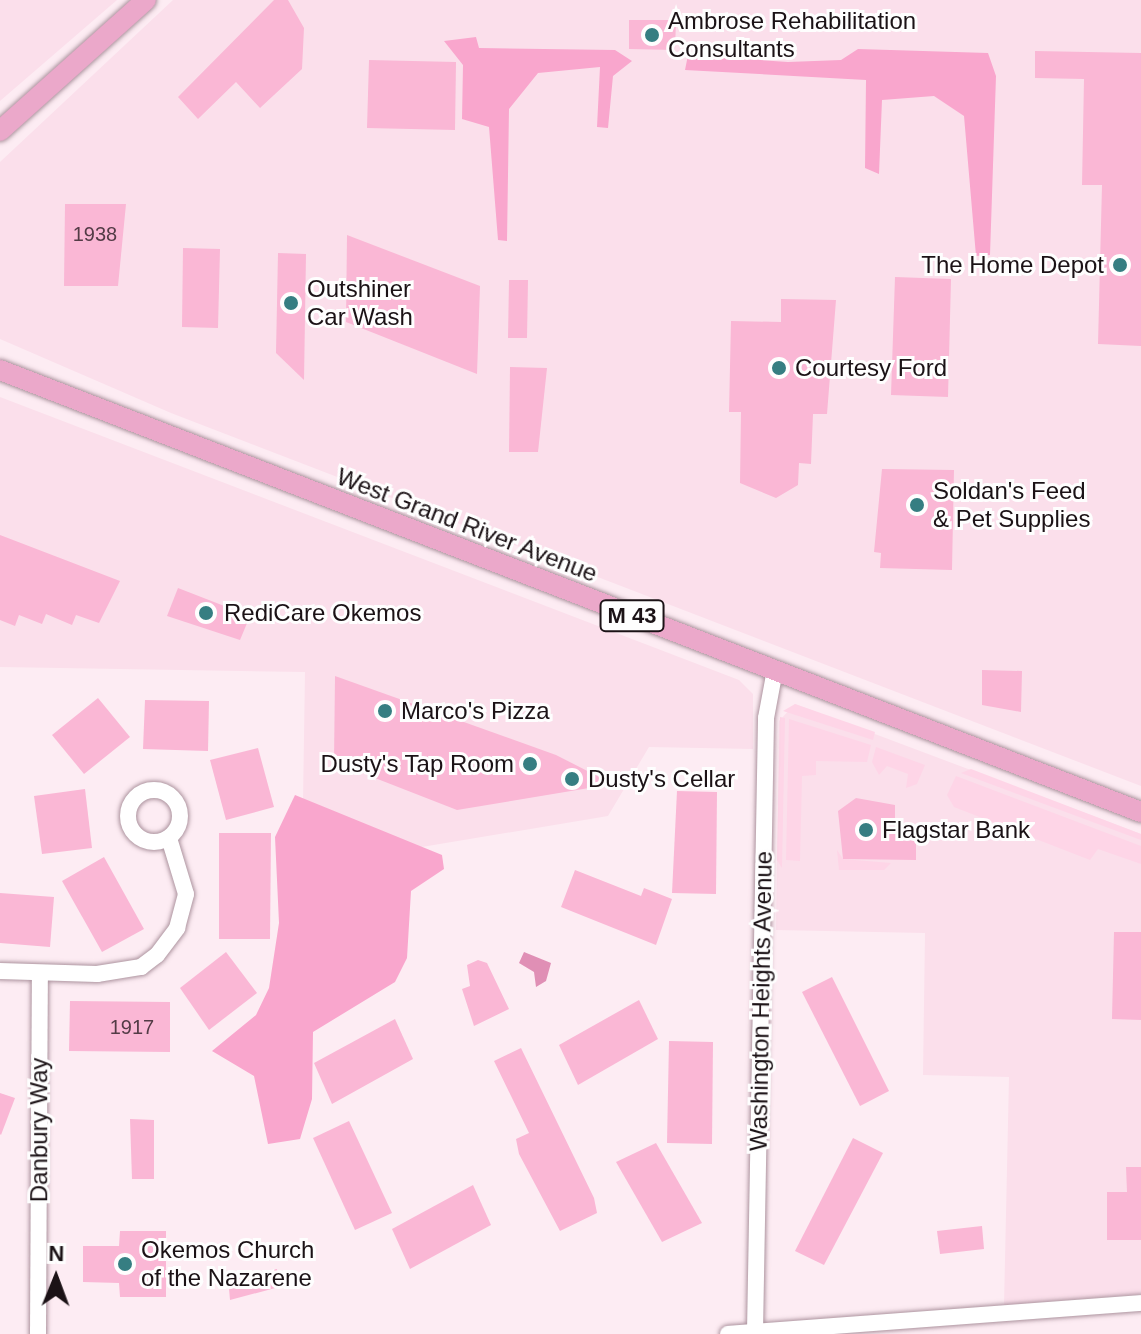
<!DOCTYPE html>
<html>
<head>
<meta charset="utf-8">
<style>
  body { margin:0 }
  #map { position:relative; width:1141px; height:1334px; overflow:hidden; background:#fdecf3; font-family:Arial,sans-serif }
  div>[style] { position:absolute }
  .built>* { inset:0; background:#fbdfeb }
  .green>* { inset:0; background:#fed5e7 }
  .forest>* { inset:0; background:#f9a6cd }
  .water>* { inset:0; background:#e08fb5 }
  .building>* { inset:0; background:#fab7d5 }
  .roads { filter:drop-shadow(0 0 2px #ad949f) drop-shadow(0 0 2px #ad949f) }
  .minor>* { height:16px; margin:-8px; padding:0 8px; transform-origin:8px; border-radius:8px; background:#fff }
  .minor>.ring { margin:-8px; padding:0; box-sizing:content-box; background:none; border:16px solid #fff; border-radius:50% }
  .major>* { height:20px; margin:-10px; padding:0 10px; transform-origin:10px; border-radius:10px; background:#eba8ca }
  .dots>* { width:22px; height:22px; translate:-50% -50%; box-sizing:border-box; border:4px solid #fefefe; border-radius:50% }
  span { translate:-50% -50%; white-space:nowrap; text-align:center; line-height:1.15; -webkit-text-stroke:6px #fefefe; paint-order:stroke }
  .number-label { font-size:20px; color:#533b46 }
  .number-label span { -webkit-text-stroke-width:0 }
  .shield-label span { padding:2px 6px; background:#fefefe; border:2px solid; border-radius:6px; -webkit-text-stroke-width:0 }
  .shield-label { font-size:22px; color:#1b1216; font-weight:700 }
  .poi-label { font-size:24px; color:#1b1216 }
  .left { translate:0 -50%; text-align:left }
  .right { translate:-100% -50%; text-align:right }
  .street-label { font-size:24px; color:#1b1216 }
  .north { position:absolute; left:16px; top:1238px; width:80px; height:80px; -webkit-text-stroke:6px #fefefe; paint-order:stroke; rotate:1deg; font-size:22px; font-weight:700; line-height:32px; text-align:center; color:#1b1216 }
  .north::after { content:''; display:block; margin:auto; width:28px; height:36px; background:#1b1216; clip-path:polygon(50% 0,100% 100%,50% 72%,0 100%) }
</style>
</head>
<body>
<div id="map">
  <div class="built">
    <div style="clip-path:polygon(0 0,117px 0,0 101px)"></div>
    <div style="clip-path:polygon(173px 0,1141px 0,1141px 786px,171px 413px,0 339px,0 162px)"></div>
    <div style="clip-path:polygon(0 397px,739px 680px,753px 694px,753px 749px,649px 747px,608px 816px,302px 867px,305px 672px,0 667px)"></div>
    <div style="clip-path:polygon(795px 704px,1141px 834px,1141px 1294px,1004px 1305px,1009px 1077px,923px 1075px,925px 933px,776px 930px,779px 721px)"></div>
  </div>
  <div class="green">
    <div style="clip-path:polygon(795px 704px,875px 732px,873px 740px,783px 711px)"></div>
    <div style="clip-path:polygon(780px 717px,785px 718px,782px 868px,777px 860px)"></div>
    <div style="clip-path:polygon(789px 719px,871px 745px,867px 762px,816px 761px,816px 775px,802px 776px,800px 861px,786px 860px)"></div>
    <div style="clip-path:polygon(876px 747px,925px 765px,917px 784px,906px 788px,908px 774px,887px 766px,879px 775px,872px 762px)"></div>
    <div style="clip-path:polygon(971px 769px,1141px 834px,1141px 840px,961px 773px)"></div>
    <div style="clip-path:polygon(956px 776px,1141px 846px,1141px 864px,1098px 849px,1090px 860px,954px 807px,947px 795px)"></div>
    <div style="clip-path:polygon(837px 850px,843px 859px,891px 863px,884px 870px,839px 870px)"></div>
  </div>
  <div class="forest">
    <div style="clip-path:polygon(476px 37px,479px 48px,615px 50px,632px 61px,613px 76px,608px 128px,597px 127px,600px 67px,538px 73px,509px 109px,507px 241px,498px 240px,489px 127px,462px 119px,463px 65px,444px 41px)"></div>
    <div style="clip-path:polygon(858px 49px,988px 53px,996px 76px,990px 255px,976px 256px,964px 116px,934px 96px,882px 100px,879px 174px,865px 168px,866px 80px,685px 70px,688px 55px,788px 62px,841px 60px)"></div>
    <div style="clip-path:polygon(295px 795px,442px 855px,444px 869px,411px 891px,407px 958px,395px 982px,313px 1032px,312px 1099px,300px 1139px,268px 1144px,254px 1076px,212px 1051px,256px 1015px,269px 988px,279px 923px,275px 837px)"></div>
  </div>
  <div class="water">
    <div style="clip-path:polygon(524px 952px,551px 963px,546px 981px,536px 987px,534px 972px,519px 963px)"></div>
  </div>
  <div class="building">
    <div style="clip-path:polygon(274px 0,288px 0,304px 28px,302px 69px,260px 108px,236px 82px,198px 119px,178px 97px)"></div>
    <div style="clip-path:polygon(629px 20px,676px 20px,675px 50px,629px 49px)"></div>
    <div style="clip-path:polygon(1035px 51px,1141px 53px,1141px 346px,1098px 344px,1102px 185px,1082px 185px,1084px 79px,1035px 78px)"></div>
    <div style="clip-path:polygon(369px 60px,456px 62px,455px 130px,367px 128px)"></div>
    <div style="clip-path:polygon(65px 204px,126px 204px,118px 286px,64px 286px)"></div>
    <div style="clip-path:polygon(347px 235px,480px 286px,477px 374px,346px 322px)"></div>
    <div style="clip-path:polygon(183px 248px,220px 249px,218px 328px,182px 327px)"></div>
    <div style="clip-path:polygon(278px 253px,306px 254px,304px 380px,276px 353px)"></div>
    <div style="clip-path:polygon(895px 277px,951px 279px,948px 397px,891px 395px)"></div>
    <div style="clip-path:polygon(509px 280px,528px 280px,527px 338px,508px 338px)"></div>
    <div style="clip-path:polygon(781px 299px,836px 300px,827px 414px,813px 414px,811px 464px,799px 463px,798px 485px,776px 498px,740px 483px,741px 412px,729px 412px,731px 321px,781px 322px)"></div>
    <div style="clip-path:polygon(510px 367px,547px 368px,538px 452px,509px 452px)"></div>
    <div style="clip-path:polygon(882px 469px,954px 470px,952px 570px,880px 568px,881px 553px,874px 552px)"></div>
    <div style="clip-path:polygon(0 535px,120px 581px,99px 623px,76px 615px,72px 625px,46px 614px,42px 624px,19px 615px,15px 626px,0 620px)"></div>
    <div style="clip-path:polygon(178px 588px,250px 616px,240px 640px,167px 616px)"></div>
    <div style="clip-path:polygon(982px 670px,1022px 671px,1021px 712px,982px 705px)"></div>
    <div style="clip-path:polygon(335px 676px,556px 755px,613px 784px,457px 810px,334px 762px)"></div>
    <div style="clip-path:polygon(98px 698px,130px 737px,84px 774px,52px 735px)"></div>
    <div style="clip-path:polygon(145px 700px,209px 701px,208px 751px,143px 749px)"></div>
    <div style="clip-path:polygon(258px 748px,274px 807px,226px 820px,210px 760px)"></div>
    <div style="clip-path:polygon(85px 789px,92px 848px,42px 854px,34px 796px)"></div>
    <div style="clip-path:polygon(677px 791px,717px 792px,716px 894px,672px 893px)"></div>
    <div style="clip-path:polygon(856px 798px,895px 805px,895px 833px,916px 833px,916px 860px,843px 859px,838px 811px)"></div>
    <div style="clip-path:polygon(219px 833px,271px 833px,270px 939px,219px 939px)"></div>
    <div style="clip-path:polygon(104px 857px,144px 929px,102px 952px,62px 881px)"></div>
    <div style="clip-path:polygon(575px 870px,641px 896px,644px 888px,672px 899px,656px 945px,561px 907px)"></div>
    <div style="clip-path:polygon(0 893px,54px 897px,50px 947px,0 943px)"></div>
    <div style="clip-path:polygon(1114px 932px,1141px 932px,1141px 1020px,1112px 1019px)"></div>
    <div style="clip-path:polygon(226px 952px,257px 993px,209px 1030px,180px 988px)"></div>
    <div style="clip-path:polygon(478px 960px,487px 963px,509px 1009px,474px 1026px,462px 989px,470px 986px,467px 965px)"></div>
    <div style="clip-path:polygon(832px 977px,889px 1091px,860px 1106px,802px 992px)"></div>
    <div style="clip-path:polygon(639px 1000px,658px 1039px,578px 1085px,559px 1045px)"></div>
    <div style="clip-path:polygon(70px 1001px,170px 1002px,170px 1052px,69px 1051px)"></div>
    <div style="clip-path:polygon(395px 1019px,413px 1059px,332px 1104px,314px 1063px)"></div>
    <div style="clip-path:polygon(669px 1041px,713px 1042px,712px 1144px,667px 1143px)"></div>
    <div style="clip-path:polygon(521px 1048px,594px 1198px,597px 1213px,560px 1231px,519px 1154px,516px 1139px,529px 1133px,494px 1061px)"></div>
    <div style="clip-path:polygon(0 1093px,15px 1098px,1px 1135px,0 1134px)"></div>
    <div style="clip-path:polygon(130px 1119px,154px 1120px,154px 1179px,132px 1179px)"></div>
    <div style="clip-path:polygon(349px 1121px,392px 1213px,355px 1230px,313px 1138px)"></div>
    <div style="clip-path:polygon(853px 1138px,883px 1153px,824px 1265px,795px 1251px)"></div>
    <div style="clip-path:polygon(656px 1143px,702px 1223px,662px 1242px,616px 1162px)"></div>
    <div style="clip-path:polygon(1126px 1167px,1141px 1167px,1141px 1240px,1107px 1240px,1107px 1192px,1127px 1192px)"></div>
    <div style="clip-path:polygon(473px 1185px,491px 1225px,410px 1269px,392px 1229px)"></div>
    <div style="clip-path:polygon(982px 1226px,984px 1249px,940px 1254px,937px 1231px)"></div>
    <div style="clip-path:polygon(120px 1231px,166px 1231px,166px 1297px,120px 1297px,119px 1283px,83px 1282px,83px 1246px,119px 1246px)"></div>
    <div style="clip-path:polygon(277px 1269px,279px 1287px,230px 1300px,228px 1277px)"></div>
  </div>
  <div class="roads">
    <div class="minor">
      <div class="ring" style="left:128px;top:790px;width:36px;height:36px"></div>
      <div style="left:0;top:971px;width:97px;rotate:1.8deg"></div>
      <div style="left:97px;top:974px;width:45px;rotate:-9deg"></div>
      <div style="left:141px;top:967px;width:20px;rotate:-37deg"></div>
      <div style="left:157px;top:955px;width:34px;rotate:-53deg"></div>
      <div style="left:177px;top:928px;width:35px;rotate:-75deg"></div>
      <div style="left:186px;top:894px;width:59px;rotate:-106.9deg"></div>
      <div style="left:755px;top:1332px;width:614px;rotate:-88.97deg"></div>
      <div style="left:766px;top:718px;width:49px;rotate:-79.4deg"></div>
      <div style="left:38px;top:1334px;width:359px;rotate:-89.7deg"></div>
      <div style="left:728px;top:1334px;width:414px;rotate:-4.3deg"></div>
    </div>
    <div class="major">
      <div style="left:0;top:131px;width:196px;rotate:-41.9deg"></div>
      <div style="left:0;top:370px;width:1224px;rotate:21.18deg"></div>
    </div>
  </div>
  <div class="dots">
    <div style="left:652px;top:35px;background:#367e82"></div>
    <div style="left:1120px;top:265px;background:#367e82"></div>
    <div style="left:291px;top:303px;background:#367e82"></div>
    <div style="left:779px;top:368px;background:#367e82"></div>
    <div style="left:917px;top:505px;background:#367e82"></div>
    <div style="left:206px;top:613px;background:#367e82"></div>
    <div style="left:385px;top:711px;background:#367e82"></div>
    <div style="left:530px;top:764px;background:#367e82"></div>
    <div style="left:572px;top:779px;background:#367e82"></div>
    <div style="left:866px;top:830px;background:#367e82"></div>
    <div style="left:125px;top:1264px;background:#367e82"></div>
  </div>
  <div class="number-label">
    <span style="left:95px;top:234px">1938</span>
    <span style="left:132px;top:1027px">1917</span>
  </div>
  <div class="shield-label">
    <span style="left:632px;top:616px">M 43</span>
  </div>
  <div class="poi-label">
    <span class="left" style="left:668px;top:35px">Ambrose Rehabilitation<br>Consultants</span>
    <span class="right" style="left:1104px;top:265px">The Home Depot</span>
    <span class="left" style="left:307px;top:303px">Outshiner<br>Car Wash</span>
    <span class="left" style="left:795px;top:368px">Courtesy Ford</span>
    <span class="left" style="left:933px;top:505px">Soldan's Feed<br>&amp; Pet Supplies</span>
    <span class="left" style="left:224px;top:613px">RediCare Okemos</span>
    <span class="left" style="left:401px;top:711px">Marco's Pizza</span>
    <span class="right" style="left:514px;top:764px">Dusty's Tap Room</span>
    <span class="left" style="left:588px;top:779px">Dusty's Cellar</span>
    <span class="left" style="left:882px;top:830px">Flagstar Bank</span>
    <span class="left" style="left:141px;top:1264px">Okemos Church<br>of the Nazarene</span>
  </div>
  <div class="street-label">
    <span style="left:467px;top:525px;rotate:21deg">West Grand River Avenue</span>
    <span style="left:761px;top:1001px;rotate:-89deg">Washington Heights Avenue</span>
    <span style="left:39px;top:1130px;rotate:-90deg">Danbury Way</span>
  </div>
  <div class="north">N</div>
</div>
</body>
</html>
